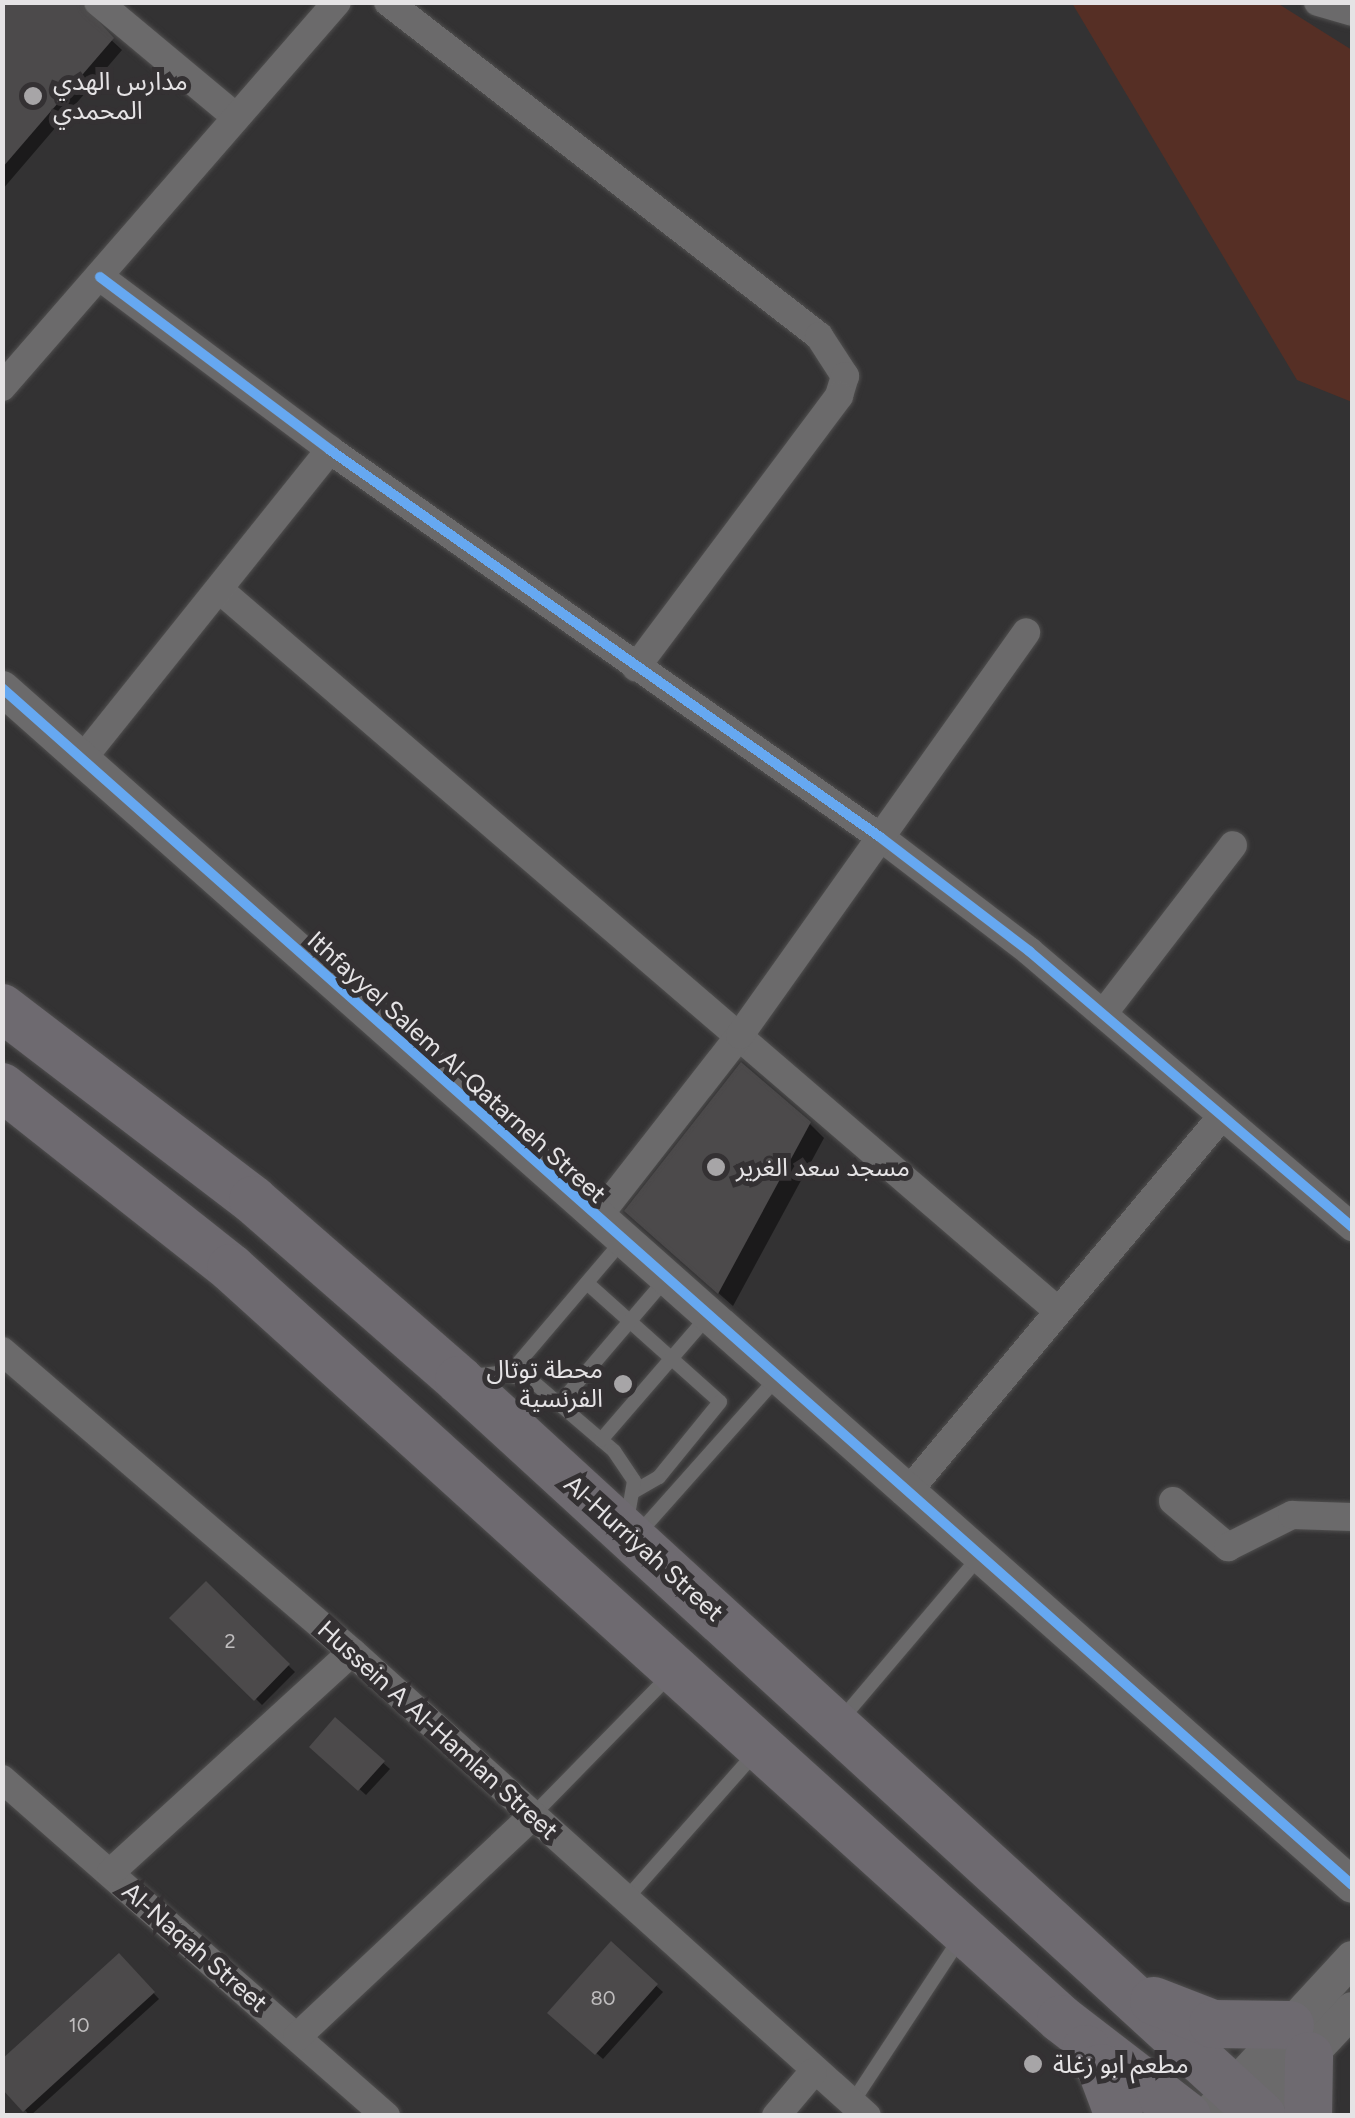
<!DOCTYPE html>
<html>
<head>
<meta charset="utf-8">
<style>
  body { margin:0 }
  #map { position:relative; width:1355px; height:2118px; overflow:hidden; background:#333233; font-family:Figtree,"Noto Sans Arabic",sans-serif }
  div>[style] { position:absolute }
  .green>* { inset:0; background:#562f25 }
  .shadow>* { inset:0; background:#0007 }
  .building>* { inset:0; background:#4c4a4b }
  .roads { filter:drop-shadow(0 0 2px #504f4f) drop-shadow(0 0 2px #504f4f) }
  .service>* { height:14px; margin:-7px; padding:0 7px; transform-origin:7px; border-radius:7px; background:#6b6a6b }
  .minor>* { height:28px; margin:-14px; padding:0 14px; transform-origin:14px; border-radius:14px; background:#6b6a6b }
  .tertiary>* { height:35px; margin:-17.5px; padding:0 17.5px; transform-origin:17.5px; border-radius:17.5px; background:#6b6a6b }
  .trunk>* { height:48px; margin:-24px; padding:0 24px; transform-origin:24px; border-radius:24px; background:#6e6a70 }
  .cycleway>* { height:10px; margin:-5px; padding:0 5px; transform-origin:5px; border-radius:5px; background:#66a8f1 }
  .dots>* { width:28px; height:28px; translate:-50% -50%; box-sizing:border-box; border:5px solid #343133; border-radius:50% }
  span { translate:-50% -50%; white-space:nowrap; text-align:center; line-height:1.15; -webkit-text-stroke:10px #343133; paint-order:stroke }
  .number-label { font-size:20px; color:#bfbdbe }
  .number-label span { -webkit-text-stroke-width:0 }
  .poi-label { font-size:25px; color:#e5e3e5 }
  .left { translate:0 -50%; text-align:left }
  .right { translate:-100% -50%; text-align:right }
  .street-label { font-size:25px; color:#e5e3e5 }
  .frame { position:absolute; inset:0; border:5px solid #e5e3e5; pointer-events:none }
</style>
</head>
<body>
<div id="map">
  <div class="green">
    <div style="clip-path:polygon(1072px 3px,1277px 3px,1352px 50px,1352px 402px,1297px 380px)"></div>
  </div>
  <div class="shadow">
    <div style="clip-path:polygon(2px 2px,92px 2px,91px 21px,122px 50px,2px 190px)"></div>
    <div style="clip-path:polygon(809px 1123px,824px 1138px,733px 1306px,642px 1225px)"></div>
    <div style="clip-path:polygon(206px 1584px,295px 1672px,262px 1705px,173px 1617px)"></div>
    <div style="clip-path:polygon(335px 1720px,390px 1769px,366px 1795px,312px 1746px)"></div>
    <div style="clip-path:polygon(611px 1945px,663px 1992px,603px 2059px,551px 2013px)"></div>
    <div style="clip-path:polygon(119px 1956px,159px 1999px,30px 2116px,25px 2110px)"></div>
  </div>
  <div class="building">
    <div style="clip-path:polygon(2px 2px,81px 2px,114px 38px,2px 168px)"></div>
    <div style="clip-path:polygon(741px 1062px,811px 1122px,718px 1294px,624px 1211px)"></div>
    <div style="clip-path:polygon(206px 1581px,290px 1664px,254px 1701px,169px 1618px)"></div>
    <div style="clip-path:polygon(335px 1717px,385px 1761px,358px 1791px,309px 1747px)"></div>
    <div style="clip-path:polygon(611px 1941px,658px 1984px,595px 2055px,547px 2013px)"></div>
    <div style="clip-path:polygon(119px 1953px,155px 1992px,23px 2112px,2px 2089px,2px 2059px)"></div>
  </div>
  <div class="roads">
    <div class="service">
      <div style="left:587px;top:1283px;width:178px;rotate:41.8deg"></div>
      <div style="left:720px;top:1402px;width:97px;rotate:129.1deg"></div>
      <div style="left:659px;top:1477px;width:30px;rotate:150deg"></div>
      <div style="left:509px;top:1374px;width:175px;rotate:-49.6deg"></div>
      <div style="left:470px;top:1376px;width:27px;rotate:-6deg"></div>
      <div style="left:497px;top:1373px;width:35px;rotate:12deg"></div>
      <div style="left:531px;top:1380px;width:109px;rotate:40.5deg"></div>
      <div style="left:614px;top:1451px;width:36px;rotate:56deg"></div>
      <div style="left:634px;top:1481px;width:40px;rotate:100deg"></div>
      <div style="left:560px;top:1403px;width:162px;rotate:-49.5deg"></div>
      <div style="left:601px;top:1440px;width:162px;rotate:-49.2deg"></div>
      <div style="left:638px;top:1534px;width:208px;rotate:-48.3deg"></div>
      <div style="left:840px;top:1721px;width:214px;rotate:-49.7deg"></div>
      <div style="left:533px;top:1815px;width:196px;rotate:-45.6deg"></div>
      <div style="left:626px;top:1899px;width:195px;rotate:-48.5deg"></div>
      <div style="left:852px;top:2103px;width:199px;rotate:-56.7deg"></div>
    </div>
    <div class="minor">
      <div style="left:98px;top:2px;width:180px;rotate:39.8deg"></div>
      <div style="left:388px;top:2px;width:545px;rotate:37.77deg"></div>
      <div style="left:819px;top:336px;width:48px;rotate:57deg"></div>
      <div style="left:845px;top:376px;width:21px;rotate:107deg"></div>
      <div style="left:839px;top:396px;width:339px;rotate:126.8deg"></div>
      <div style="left:1318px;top:2px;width:35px;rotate:16deg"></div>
      <div style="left:100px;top:277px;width:288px;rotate:36.9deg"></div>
      <div style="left:330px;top:450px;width:673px;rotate:35.13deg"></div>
      <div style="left:880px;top:837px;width:188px;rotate:37.4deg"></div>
      <div style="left:1029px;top:951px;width:425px;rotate:40.5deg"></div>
      <div style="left:2px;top:387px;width:510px;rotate:-48.97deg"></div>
      <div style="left:221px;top:591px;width:1104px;rotate:40.7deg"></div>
      <div style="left:83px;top:758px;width:395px;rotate:-51.3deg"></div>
      <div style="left:1103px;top:1014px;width:213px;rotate:-52.4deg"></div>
      <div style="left:597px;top:1218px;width:232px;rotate:-52deg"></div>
      <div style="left:740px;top:1035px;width:494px;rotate:-54.6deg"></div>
      <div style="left:2px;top:1351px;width:462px;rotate:40.7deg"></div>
      <div style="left:352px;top:1652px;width:693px;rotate:42.02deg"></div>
      <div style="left:906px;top:1494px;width:490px;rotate:-50.1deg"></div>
      <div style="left:1173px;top:1501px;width:72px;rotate:39.9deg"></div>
      <div style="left:1228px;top:1547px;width:72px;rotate:-26.6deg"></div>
      <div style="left:1292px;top:1515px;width:60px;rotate:1.9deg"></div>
      <div style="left:2px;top:1779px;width:511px;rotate:41.27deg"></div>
      <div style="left:111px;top:1872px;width:326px;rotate:-42.4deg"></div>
      <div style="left:297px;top:2037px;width:324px;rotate:-43.2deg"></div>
      <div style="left:776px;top:2116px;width:57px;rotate:-49.9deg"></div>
    </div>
    <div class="tertiary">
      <div style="left:2px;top:688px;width:1804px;rotate:41.56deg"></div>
      <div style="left:1206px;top:2116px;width:215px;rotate:-47.3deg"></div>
      <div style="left:1251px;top:2116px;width:147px;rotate:-46.7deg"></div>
    </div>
    <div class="trunk">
      <div style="left:2px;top:1008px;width:316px;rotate:37.4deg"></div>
      <div style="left:253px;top:1200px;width:274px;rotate:41.1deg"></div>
      <div style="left:459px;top:1380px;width:1089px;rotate:42.51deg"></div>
      <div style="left:2px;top:1087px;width:292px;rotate:38.3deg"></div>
      <div style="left:231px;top:1268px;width:1119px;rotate:42.14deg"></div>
      <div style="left:1061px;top:2019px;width:159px;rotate:37.6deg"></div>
      <div style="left:1154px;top:2001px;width:63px;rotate:21.3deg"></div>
      <div style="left:1213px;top:2024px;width:77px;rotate:0.7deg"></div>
      <div style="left:1086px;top:2049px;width:24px;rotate:52deg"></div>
      <div style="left:1101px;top:2068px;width:51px;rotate:69.4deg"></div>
      <div style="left:1308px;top:2116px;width:60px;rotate:-89deg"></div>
    </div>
  </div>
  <div class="cycleway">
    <div style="left:100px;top:277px;width:288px;rotate:36.9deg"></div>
    <div style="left:330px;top:450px;width:673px;rotate:35.13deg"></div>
    <div style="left:880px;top:837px;width:188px;rotate:37.4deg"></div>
    <div style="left:1029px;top:951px;width:425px;rotate:40.5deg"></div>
    <div style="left:2px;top:688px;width:1804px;rotate:41.56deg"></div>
  </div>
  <div class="dots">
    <div style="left:33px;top:96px;background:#a7a5a7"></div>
    <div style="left:716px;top:1167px;background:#a7a5a7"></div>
    <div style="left:623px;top:1384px;background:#a7a5a7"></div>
    <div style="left:1033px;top:2064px;background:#a7a5a7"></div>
  </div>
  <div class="number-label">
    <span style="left:230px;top:1641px">2</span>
    <span style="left:603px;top:1998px">80</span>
    <span style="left:79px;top:2025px">10</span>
  </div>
  <div class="poi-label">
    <span class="left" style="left:53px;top:96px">مدارس الهدي<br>المحمدي</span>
    <span class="left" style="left:736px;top:1167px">مسجد سعد الغرير</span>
    <span class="right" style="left:603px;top:1384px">محطة توتال<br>الفرنسية</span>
    <span class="left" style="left:1053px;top:2064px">مطعم ابو زغلة</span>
  </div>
  <div class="street-label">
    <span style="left:457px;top:1067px;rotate:42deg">Ithfayyel Salem Al-Qatarneh Street</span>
    <span style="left:644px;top:1548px;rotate:42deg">Al-Hurriyah Street</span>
    <span style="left:438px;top:1730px;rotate:42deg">Hussein A Al-Hamlan Street</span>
    <span style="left:195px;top:1947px;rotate:41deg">Al-Naqah Street</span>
  </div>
  <div class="frame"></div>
</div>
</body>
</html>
